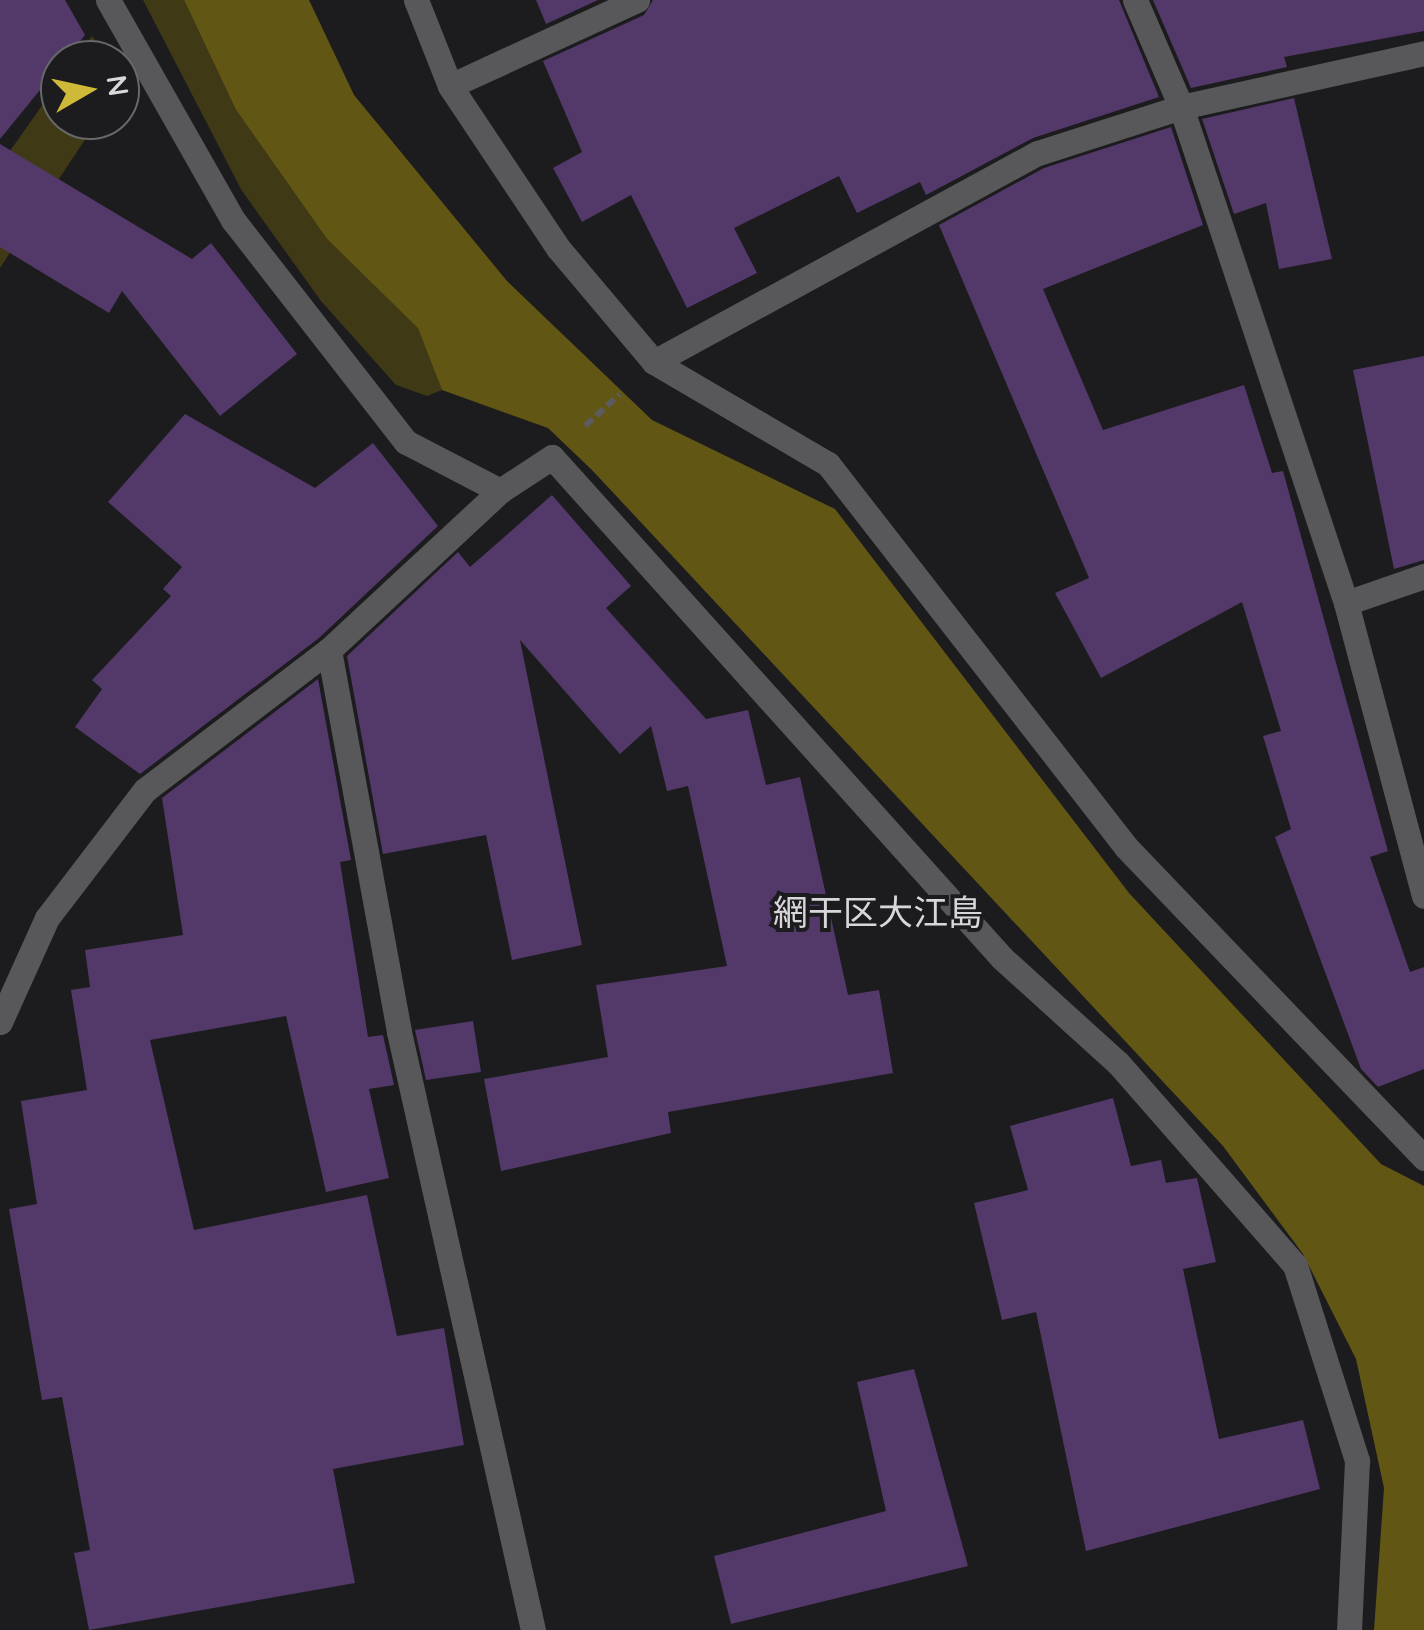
<!DOCTYPE html>
<html>
<head>
<meta charset="utf-8">
<style>
  body { margin:0 }
  #map { position:relative; width:1424px; height:1630px; overflow:hidden; background:#1c1b1d; font-family:Quicksand,"Noto Sans JP",sans-serif }
  div>[style] { position:absolute }
  .green>* { inset:0; background:#3f3915 }
  .water>* { inset:0; background:#615614 }
  .building>* { inset:0; background:#523969 }
  .path>* { height:6px; margin-top:-3px; transform-origin:0; background:repeating-linear-gradient(90deg,#5c5b5d 0 10px,transparent 0 15px) }
  .lane>* { height:25px; margin:-12.5px; padding:0 12.5px; transform-origin:12.5px; border-radius:12.5px; background:#585759 }
  .street>* { height:25px; margin:-12.5px; padding:0 12.5px; transform-origin:12.5px; border-radius:12.5px; background:#585759 }
  span { translate:-50% -50%; white-space:nowrap; text-align:center; line-height:1.15; -webkit-text-stroke:8px #1c1b1d; paint-order:stroke }
  .quarter-label { font-size:35px; color:#d8d6da }
  .north { position:absolute; left:40px; top:40px; width:100px; height:100px; box-sizing:border-box; background:#1c1b1d; border:2px solid #686769; border-radius:50%; rotate:81deg; font-size:28px; font-weight:700; line-height:40px; text-align:center; color:#d9d8da }
  .north::after { content:''; display:block; margin:auto; width:35px; height:45px; background:#ceb938; clip-path:polygon(50% 0,100% 100%,50% 72%,0 100%) }
</style>
</head>
<body>
<div id="map">
  <div class="green">
    <div style="clip-path:polygon(143px 0,184px 0,236px 110px,327px 239px,419px 328px,442px 390px,427px 396px,396px 385px,321px 301px,242px 191px)"></div>
    <div style="clip-path:polygon(92px 36px,109px 60px,74px 60px)"></div>
    <div style="clip-path:polygon(60px 80px,60px 120px,98px 120px,0 268px,0 165px)"></div>
  </div>
  <div class="water">
    <div style="clip-path:polygon(184px 0,309px 0,354px 95px,507px 281px,652px 420px,835px 509px,1129px 893px,1381px 1164px,1424px 1186px,1424px 1630px,1374px 1630px,1384px 1488px,1356px 1359px,1303px 1254px,1223px 1146px,592px 470px,548px 428px,442px 390px,418px 328px,327px 239px,236px 110px)"></div>
  </div>
  <div class="building">
    <div style="clip-path:polygon(0 0,65px 0,85px 35px,0 139px)"></div>
    <div style="clip-path:polygon(536px 0,598px 0,546px 24px)"></div>
    <div style="clip-path:polygon(653px 0,1119px 0,1159px 97px,1033px 138px,926px 195px,920px 182px,857px 213px,839px 176px,734px 228px,757px 273px,687px 308px,631px 195px,582px 222px,553px 168px,582px 152px,543px 61px,644px 15px)"></div>
    <div style="clip-path:polygon(1153px 0,1424px 0,1424px 31px,1284px 57px,1287px 67px,1191px 88px)"></div>
    <div style="clip-path:polygon(1294px 98px,1332px 259px,1279px 269px,1266px 203px,1234px 214px,1202px 119px)"></div>
    <div style="clip-path:polygon(1171px 127px,1203px 225px,1043px 289px,1103px 430px,1244px 385px,1272px 473px,1283px 471px,1388px 851px,1370px 857px,1410px 972px,1424px 967px,1424px 1069px,1378px 1087px,1361px 1069px,1275px 837px,1291px 829px,1263px 736px,1281px 731px,1242px 602px,1101px 678px,1055px 593px,1089px 578px,939px 225px,1044px 168px)"></div>
    <div style="clip-path:polygon(0 144px,192px 259px,211px 243px,297px 354px,220px 416px,122px 291px,109px 313px,0 247px)"></div>
    <div style="clip-path:polygon(1424px 356px,1424px 560px,1394px 569px,1353px 370px)"></div>
    <div style="clip-path:polygon(185px 414px,315px 488px,373px 443px,438px 526px,319px 638px,140px 774px,75px 727px,102px 689px,92px 680px,171px 596px,163px 589px,182px 567px,108px 502px)"></div>
    <div style="clip-path:polygon(552px 495px,631px 586px,606px 608px,706px 719px,748px 710px,766px 785px,800px 777px,848px 995px,879px 990px,893px 1073px,668px 1112px,671px 1133px,501px 1171px,484px 1079px,608px 1057px,596px 985px,727px 966px,688px 786px,667px 791px,651px 726px,620px 754px,520px 640px,582px 945px,512px 960px,486px 835px,383px 854px,347px 656px,458px 552px,470px 567px)"></div>
    <div style="clip-path:polygon(318px 679px,351px 860px,340px 862px,368px 1037px,383px 1035px,394px 1085px,369px 1089px,389px 1178px,326px 1192px,286px 1016px,150px 1040px,194px 1230px,367px 1195px,397px 1336px,444px 1328px,464px 1445px,333px 1469px,355px 1583px,89px 1630px,74px 1553px,90px 1550px,62px 1397px,42px 1400px,9px 1209px,37px 1204px,21px 1101px,87px 1090px,71px 990px,90px 987px,85px 950px,183px 935px,162px 798px)"></div>
    <div style="clip-path:polygon(473px 1021px,481px 1072px,426px 1080px,415px 1030px)"></div>
    <div style="clip-path:polygon(1113px 1098px,1131px 1166px,1161px 1160px,1166px 1183px,1197px 1178px,1216px 1262px,1183px 1269px,1219px 1439px,1303px 1420px,1320px 1489px,1086px 1551px,1036px 1312px,1002px 1320px,974px 1203px,1028px 1190px,1010px 1126px)"></div>
    <div style="clip-path:polygon(914px 1369px,968px 1566px,731px 1624px,714px 1556px,886px 1511px,857px 1382px)"></div>
  </div>
  <div class="path">
    <div style="left:585px;top:426px;width:47px;rotate:-42.4deg"></div>
  </div>
  <div class="lane">
    <div style="left:450px;top:86px;width:206px;rotate:-24.7deg"></div>
    <div style="left:1346px;top:603px;width:83px;rotate:-19.1deg"></div>
    <div style="left:329px;top:650px;width:388px;rotate:79.6deg"></div>
    <div style="left:399px;top:1032px;width:613px;rotate:77.37deg"></div>
  </div>
  <div class="street">
    <div style="left:108px;top:0;width:253px;rotate:60.4deg"></div>
    <div style="left:233px;top:220px;width:281px;rotate:52.1deg"></div>
    <div style="left:406px;top:442px;width:106px;rotate:27.5deg"></div>
    <div style="left:416px;top:0;width:92px;rotate:68.4deg"></div>
    <div style="left:450px;top:86px;width:195px;rotate:56.3deg"></div>
    <div style="left:558px;top:248px;width:149px;rotate:49.9deg"></div>
    <div style="left:654px;top:362px;width:202px;rotate:30.4deg"></div>
    <div style="left:828px;top:464px;width:485px;rotate:52.1deg"></div>
    <div style="left:1126px;top:847px;width:431px;rotate:46.2deg"></div>
    <div style="left:1135px;top:0;width:116px;rotate:66.7deg"></div>
    <div style="left:1181px;top:107px;width:523px;rotate:71.6deg"></div>
    <div style="left:1346px;top:603px;width:303px;rotate:75.1deg"></div>
    <div style="left:654px;top:362px;width:437px;rotate:-28.6deg"></div>
    <div style="left:1038px;top:153px;width:150px;rotate:-17.8deg"></div>
    <div style="left:1181px;top:107px;width:249px;rotate:-12.5deg"></div>
    <div style="left:0;top:1022px;width:114px;rotate:-65.7deg"></div>
    <div style="left:47px;top:918px;width:161px;rotate:-52.6deg"></div>
    <div style="left:145px;top:790px;width:231px;rotate:-37.3deg"></div>
    <div style="left:329px;top:650px;width:233px;rotate:-42.9deg"></div>
    <div style="left:500px;top:491px;width:62px;rotate:-33.2deg"></div>
    <div style="left:552px;top:457px;width:673px;rotate:48.07deg"></div>
    <div style="left:1002px;top:958px;width:156px;rotate:42.2deg"></div>
    <div style="left:1118px;top:1063px;width:269px;rotate:48.8deg"></div>
    <div style="left:1295px;top:1265px;width:206px;rotate:72.4deg"></div>
    <div style="left:1357px;top:1461px;width:169px;rotate:92.7deg"></div>
  </div>
  <div class="quarter-label">
    <span style="left:878px;top:912px">網干区大江島</span>
  </div>
  <div class="north">N</div>
</div>
</body>
</html>
